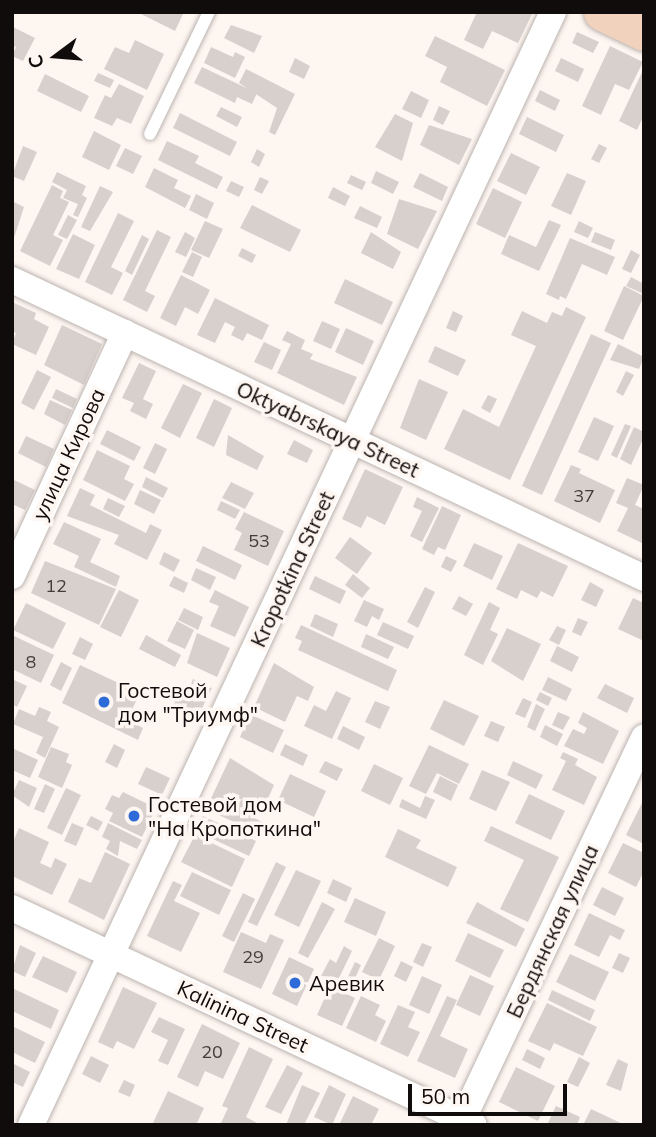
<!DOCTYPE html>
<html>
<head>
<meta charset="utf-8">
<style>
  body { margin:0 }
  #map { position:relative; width:656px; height:1137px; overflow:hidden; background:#fef6f1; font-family:Mulish,sans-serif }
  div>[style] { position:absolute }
  .building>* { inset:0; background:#d8d0cc }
  .roads { filter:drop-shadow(0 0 2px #bbb3af) drop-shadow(0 0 2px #bbb3af) }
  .lane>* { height:12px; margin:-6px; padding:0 6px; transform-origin:6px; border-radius:6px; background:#fff }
  .street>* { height:26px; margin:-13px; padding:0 13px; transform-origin:13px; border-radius:13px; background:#fff }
  .secondary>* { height:37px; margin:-18.5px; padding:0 18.5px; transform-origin:18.5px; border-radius:18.5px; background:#f0d2bd }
  .dots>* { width:19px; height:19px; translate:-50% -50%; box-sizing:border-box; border:4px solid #fef6f1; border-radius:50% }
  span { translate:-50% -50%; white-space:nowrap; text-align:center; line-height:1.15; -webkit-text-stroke:7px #fef6f1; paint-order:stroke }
  .number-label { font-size:18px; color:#413d3b }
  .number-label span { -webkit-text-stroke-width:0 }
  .street-label { font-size:21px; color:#0f0c0b }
  .poi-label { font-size:21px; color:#0f0c0b }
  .left { translate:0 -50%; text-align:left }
  .frame { position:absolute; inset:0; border:14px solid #0f0c0b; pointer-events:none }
  .north { position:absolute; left:21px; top:21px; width:70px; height:70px; -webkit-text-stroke:5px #fef6f1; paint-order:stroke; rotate:254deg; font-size:19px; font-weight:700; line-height:28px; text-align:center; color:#0f0c0b }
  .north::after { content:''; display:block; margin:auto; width:24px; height:32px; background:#0f0c0b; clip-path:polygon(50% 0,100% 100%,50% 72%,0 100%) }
  .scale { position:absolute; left:408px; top:1084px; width:159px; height:32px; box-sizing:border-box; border:4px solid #0f0c0b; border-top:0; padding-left:9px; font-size:21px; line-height:24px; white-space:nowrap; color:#0f0c0b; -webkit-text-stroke:5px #fef6f1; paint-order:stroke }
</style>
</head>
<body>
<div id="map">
  <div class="building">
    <div style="clip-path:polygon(137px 12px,184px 12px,175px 31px)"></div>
    <div style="clip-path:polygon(477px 12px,533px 12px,518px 43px,492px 31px,483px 49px,464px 40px)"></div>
    <div style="clip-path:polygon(231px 25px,262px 36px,254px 53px,224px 38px)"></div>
    <div style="clip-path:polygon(13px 27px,35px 38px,23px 61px,12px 56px,16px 47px,12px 45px)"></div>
    <div style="clip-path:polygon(577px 32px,599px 42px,593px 53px,572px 43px)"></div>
    <div style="clip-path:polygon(435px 36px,505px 70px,487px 106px,440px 82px,447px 67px,425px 56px)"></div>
    <div style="clip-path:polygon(135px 40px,164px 54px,147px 90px,104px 69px,115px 47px,129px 53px)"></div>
    <div style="clip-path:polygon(610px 46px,643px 62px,629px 90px,615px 84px,601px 115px,582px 106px)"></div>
    <div style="clip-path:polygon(211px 47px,233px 57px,235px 52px,245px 57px,235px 78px,204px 63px)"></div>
    <div style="clip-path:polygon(295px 58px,310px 66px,304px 79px,289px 72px)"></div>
    <div style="clip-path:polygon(561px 58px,584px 69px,578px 82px,555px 71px)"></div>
    <div style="clip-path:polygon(202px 67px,257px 93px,252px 104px,237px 97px,235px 103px,194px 83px)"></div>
    <div style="clip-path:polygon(644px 68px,644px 115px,637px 130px,619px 121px)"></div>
    <div style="clip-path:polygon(246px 69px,295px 94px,275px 135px,269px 132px,277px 108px,239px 83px)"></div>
    <div style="clip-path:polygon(98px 73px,114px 80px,110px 88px,94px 81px)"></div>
    <div style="clip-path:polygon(45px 74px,89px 96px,81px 112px,37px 91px)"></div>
    <div style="clip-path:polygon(119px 84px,144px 96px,131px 124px,117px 118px,112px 126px,94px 118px,105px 95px,111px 98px)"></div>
    <div style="clip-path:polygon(540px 90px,560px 100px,555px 111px,535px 101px)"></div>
    <div style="clip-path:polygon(411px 91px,429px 100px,421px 118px,402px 109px)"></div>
    <div style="clip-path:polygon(439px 106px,450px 111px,443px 125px,433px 120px)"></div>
    <div style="clip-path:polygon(221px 107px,242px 117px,237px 127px,216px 116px)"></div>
    <div style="clip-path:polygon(180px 113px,237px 142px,230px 156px,173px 128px)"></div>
    <div style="clip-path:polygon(395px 114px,413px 123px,402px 161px,375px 147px)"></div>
    <div style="clip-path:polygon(527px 117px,564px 135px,556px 152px,519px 134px)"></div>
    <div style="clip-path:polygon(429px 125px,472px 139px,459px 165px,420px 145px)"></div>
    <div style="clip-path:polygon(94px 131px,121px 145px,109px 170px,82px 157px)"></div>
    <div style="clip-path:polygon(167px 141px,199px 156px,195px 163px,223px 177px,217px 189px,158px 160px)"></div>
    <div style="clip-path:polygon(599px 144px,607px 148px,599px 163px,591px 159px)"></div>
    <div style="clip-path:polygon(23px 146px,37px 152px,24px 181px,12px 176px)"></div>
    <div style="clip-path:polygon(125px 148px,142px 156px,133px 174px,116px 166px)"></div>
    <div style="clip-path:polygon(257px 149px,265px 154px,259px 167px,251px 162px)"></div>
    <div style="clip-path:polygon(511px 153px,540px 167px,526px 195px,497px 181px)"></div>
    <div style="clip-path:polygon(154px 168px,178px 180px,174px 188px,191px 196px,185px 208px,145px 187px)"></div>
    <div style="clip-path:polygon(376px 171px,399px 182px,393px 194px,371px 183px)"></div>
    <div style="clip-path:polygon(57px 172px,86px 186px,82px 195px,87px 198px,78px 217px,73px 215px,78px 204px,63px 198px,67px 190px,52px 182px)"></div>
    <div style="clip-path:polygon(420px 173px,448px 187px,442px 201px,413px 187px)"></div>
    <div style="clip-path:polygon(567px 173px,586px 181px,571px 215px,551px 206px)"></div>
    <div style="clip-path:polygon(351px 175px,366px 182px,362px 190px,347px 183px)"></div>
    <div style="clip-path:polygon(260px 177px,269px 181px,262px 194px,254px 190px)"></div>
    <div style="clip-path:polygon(231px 181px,244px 187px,239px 197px,226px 191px)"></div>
    <div style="clip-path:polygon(52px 185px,63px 191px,60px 198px,69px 202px,53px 235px,63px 240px,50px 266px,20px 251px)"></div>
    <div style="clip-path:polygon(100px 186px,113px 192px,90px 231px,81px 227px)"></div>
    <div style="clip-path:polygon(333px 187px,350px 196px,345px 206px,328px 198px)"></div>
    <div style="clip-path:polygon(493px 188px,522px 202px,505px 238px,476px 224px)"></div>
    <div style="clip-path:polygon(196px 194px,214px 203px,207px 219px,189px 210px)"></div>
    <div style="clip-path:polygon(399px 199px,437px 211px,418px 249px,387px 234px)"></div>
    <div style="clip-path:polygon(12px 201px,24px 207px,12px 244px)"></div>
    <div style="clip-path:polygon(252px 205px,301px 230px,290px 252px,240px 228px)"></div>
    <div style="clip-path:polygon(360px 206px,382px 217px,377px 228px,354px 218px)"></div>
    <div style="clip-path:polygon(118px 213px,134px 221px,111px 267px,123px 273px,112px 295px,85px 282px)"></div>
    <div style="clip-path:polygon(68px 215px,77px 220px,67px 239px,58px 235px)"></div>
    <div style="clip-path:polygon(549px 220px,561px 225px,539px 271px,501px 254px,509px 235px,536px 247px)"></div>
    <div style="clip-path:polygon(205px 221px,223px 229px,209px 258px,191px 250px)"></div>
    <div style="clip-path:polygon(579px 221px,593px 228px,588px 238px,574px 232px)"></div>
    <div style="clip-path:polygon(157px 230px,171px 237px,145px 291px,155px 296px,147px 312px,123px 300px)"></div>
    <div style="clip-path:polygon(185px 232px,195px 238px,186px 257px,175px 252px)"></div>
    <div style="clip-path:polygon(371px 232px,401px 252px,393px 269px,361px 253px)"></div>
    <div style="clip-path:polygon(595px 232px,615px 240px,611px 250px,591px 242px)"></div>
    <div style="clip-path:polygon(73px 234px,95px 245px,79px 279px,56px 269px)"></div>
    <div style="clip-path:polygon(142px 235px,149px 239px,132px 275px,125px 271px)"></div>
    <div style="clip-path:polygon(570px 238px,615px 257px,607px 275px,582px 264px,566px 299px,560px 296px,559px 300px,546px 294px)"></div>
    <div style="clip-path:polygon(242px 248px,256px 255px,252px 263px,238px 256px)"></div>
    <div style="clip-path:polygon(631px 250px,640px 255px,631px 273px,622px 269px)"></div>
    <div style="clip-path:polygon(192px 252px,202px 257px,193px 277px,182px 272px)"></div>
    <div style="clip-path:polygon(181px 275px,210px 290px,198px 314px,185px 307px,176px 326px,160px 318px)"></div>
    <div style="clip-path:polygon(631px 277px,644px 284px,644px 294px,626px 286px)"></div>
    <div style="clip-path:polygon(345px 279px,393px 302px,382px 325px,334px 303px)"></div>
    <div style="clip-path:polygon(624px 286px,644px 296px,623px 340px,604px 331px)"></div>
    <div style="clip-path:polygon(215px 298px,269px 325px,262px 340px,247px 333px,243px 341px,231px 335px,235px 327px,225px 322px,215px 343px,197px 335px)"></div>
    <div style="clip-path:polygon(12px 302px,36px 313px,34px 319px,49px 327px,36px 355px,12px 344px,16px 333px,12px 331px)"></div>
    <div style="clip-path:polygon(566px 307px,586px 317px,510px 480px,444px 449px,463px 409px,499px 427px,536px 346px,511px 335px,522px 311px,547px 323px,552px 312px,562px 316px)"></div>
    <div style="clip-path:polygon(453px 311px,463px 316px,456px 332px,446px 328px)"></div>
    <div style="clip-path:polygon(322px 321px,340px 329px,331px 349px,313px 341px)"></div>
    <div style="clip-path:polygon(62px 325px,102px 344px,84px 385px,44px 365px)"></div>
    <div style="clip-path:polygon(346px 328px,374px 341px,363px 365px,335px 352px)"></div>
    <div style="clip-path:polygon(287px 331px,305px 340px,301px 349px,313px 354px,310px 359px,357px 377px,344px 405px,277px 373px,291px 344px,282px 340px)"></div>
    <div style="clip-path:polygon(591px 334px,611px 343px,542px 495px,522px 486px)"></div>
    <div style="clip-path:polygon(264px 342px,281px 350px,272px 370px,254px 362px)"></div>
    <div style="clip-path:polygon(618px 344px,644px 357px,639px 369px,610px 360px)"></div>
    <div style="clip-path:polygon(435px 346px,466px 360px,458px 376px,428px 362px)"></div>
    <div style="clip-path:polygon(139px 363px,156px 371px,143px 399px,153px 404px,146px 419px,130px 411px,134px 403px,122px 398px)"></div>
    <div style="clip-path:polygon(37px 370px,51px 377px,34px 410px,21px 403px)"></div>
    <div style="clip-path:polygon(626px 371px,634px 375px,623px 396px,616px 392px)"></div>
    <div style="clip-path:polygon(419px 379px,448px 392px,426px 440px,400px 428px)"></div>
    <div style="clip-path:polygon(183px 384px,202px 393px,180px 438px,161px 428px)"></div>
    <div style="clip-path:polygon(56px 389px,77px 399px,73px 408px,52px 398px)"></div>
    <div style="clip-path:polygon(488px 395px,497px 399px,490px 413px,481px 408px)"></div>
    <div style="clip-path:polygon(214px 399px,232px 408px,214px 447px,196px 438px)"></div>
    <div style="clip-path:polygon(50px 400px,72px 410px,65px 425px,44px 414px)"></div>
    <div style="clip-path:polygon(594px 417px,614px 426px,598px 461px,578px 452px)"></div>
    <div style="clip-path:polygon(625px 424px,631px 426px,617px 458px,611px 455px)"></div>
    <div style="clip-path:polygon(634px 427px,644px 432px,644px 437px,631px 465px,620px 459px)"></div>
    <div style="clip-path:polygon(107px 430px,141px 447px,134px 461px,100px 444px)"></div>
    <div style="clip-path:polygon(228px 435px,264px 456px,257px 470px,226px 455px)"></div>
    <div style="clip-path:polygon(26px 436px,54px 449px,46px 467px,18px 453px)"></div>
    <div style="clip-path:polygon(294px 440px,313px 450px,307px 463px,287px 454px)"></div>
    <div style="clip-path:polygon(155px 443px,167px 449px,155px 474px,143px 468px)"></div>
    <div style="clip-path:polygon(97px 450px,130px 466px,124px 479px,134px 484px,125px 501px,83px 480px)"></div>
    <div style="clip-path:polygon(571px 465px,581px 469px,579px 473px,615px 490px,600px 523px,554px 501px)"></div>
    <div style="clip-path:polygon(365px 469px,403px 487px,385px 525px,367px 516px,361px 528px,342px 519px)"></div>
    <div style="clip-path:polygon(146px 477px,168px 488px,163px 498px,142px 487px)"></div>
    <div style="clip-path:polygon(627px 478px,644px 485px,635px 505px,644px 509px,644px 544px,617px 531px,628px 508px,616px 503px)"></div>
    <div style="clip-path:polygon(12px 479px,35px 490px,25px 510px,12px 504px)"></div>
    <div style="clip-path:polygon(231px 482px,254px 493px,245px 509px,222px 498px)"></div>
    <div style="clip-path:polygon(80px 488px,95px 495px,90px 505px,146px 533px,150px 524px,162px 530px,147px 560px,114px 544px,119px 535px,67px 516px)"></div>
    <div style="clip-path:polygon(140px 490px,161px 500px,154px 514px,134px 504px)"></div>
    <div style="clip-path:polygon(417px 497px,439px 508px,422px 542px,410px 536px,422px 511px,413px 507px)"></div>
    <div style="clip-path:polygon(108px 498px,125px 506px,119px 517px,103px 509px)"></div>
    <div style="clip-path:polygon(221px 501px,240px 510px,235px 519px,217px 510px)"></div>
    <div style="clip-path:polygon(442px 506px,461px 515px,445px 550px,438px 547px,434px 555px,422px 549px)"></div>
    <div style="clip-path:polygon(244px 512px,284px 531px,268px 566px,234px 550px,242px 533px,235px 529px)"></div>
    <div style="clip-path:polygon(64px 522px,101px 539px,90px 562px,120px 576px,116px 587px,74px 567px,79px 556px,53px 544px)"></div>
    <div style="clip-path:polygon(350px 537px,372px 553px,357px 574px,335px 558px)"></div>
    <div style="clip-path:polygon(474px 543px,503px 556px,492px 580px,463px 566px)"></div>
    <div style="clip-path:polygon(518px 543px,568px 566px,553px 597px,541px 591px,537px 598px,521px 590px,517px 599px,496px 589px)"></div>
    <div style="clip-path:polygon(203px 546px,242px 565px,235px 580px,196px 561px)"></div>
    <div style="clip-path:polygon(164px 552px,180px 560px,174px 572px,159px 564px)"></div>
    <div style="clip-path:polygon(446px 556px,457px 561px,451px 572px,441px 567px)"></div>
    <div style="clip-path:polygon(45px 561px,116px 589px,99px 625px,31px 593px)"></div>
    <div style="clip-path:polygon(196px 568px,216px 577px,210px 590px,191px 580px)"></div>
    <div style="clip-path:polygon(353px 574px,370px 588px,362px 598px,345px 585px)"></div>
    <div style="clip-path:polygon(174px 576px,188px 583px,184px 593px,169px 586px)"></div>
    <div style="clip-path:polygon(315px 576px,346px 591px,340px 604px,309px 589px)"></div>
    <div style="clip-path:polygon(590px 582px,604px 590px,596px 607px,581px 600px)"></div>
    <div style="clip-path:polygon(425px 587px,435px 592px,418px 628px,407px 622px)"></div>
    <div style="clip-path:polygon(119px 590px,139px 600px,121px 637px,100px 627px)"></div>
    <div style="clip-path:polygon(215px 590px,249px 607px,235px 637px,210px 626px,219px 606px,209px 602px)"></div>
    <div style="clip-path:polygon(459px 596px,473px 604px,466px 616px,452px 609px)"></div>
    <div style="clip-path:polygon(633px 598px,644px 603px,644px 641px,618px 629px)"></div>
    <div style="clip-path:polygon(364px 600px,384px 609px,379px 620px,372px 616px,367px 627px,354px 621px)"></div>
    <div style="clip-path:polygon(489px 602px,500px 608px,490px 630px,498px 634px,483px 665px,464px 655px)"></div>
    <div style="clip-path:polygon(26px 603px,66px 623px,53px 649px,13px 630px)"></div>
    <div style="clip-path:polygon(184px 608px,203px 617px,198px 630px,178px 620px)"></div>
    <div style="clip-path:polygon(315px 614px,338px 624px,333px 637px,310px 626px)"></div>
    <div style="clip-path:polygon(578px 618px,588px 622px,581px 636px,572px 632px)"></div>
    <div style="clip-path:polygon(177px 621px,194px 630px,185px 649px,167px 641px)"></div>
    <div style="clip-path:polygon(383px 622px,414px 636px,408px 649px,377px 635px)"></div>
    <div style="clip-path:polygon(301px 625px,397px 670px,388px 691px,298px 650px,302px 641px,295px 638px)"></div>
    <div style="clip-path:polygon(557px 626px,566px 630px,559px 645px,549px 640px)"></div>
    <div style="clip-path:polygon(507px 628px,541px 644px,523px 681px,491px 661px)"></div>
    <div style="clip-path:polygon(197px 633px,230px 648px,217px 677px,187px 663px)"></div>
    <div style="clip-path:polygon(366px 634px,394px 647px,388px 659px,361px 647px)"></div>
    <div style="clip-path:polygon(12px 635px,54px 655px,41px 683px,12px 669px)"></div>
    <div style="clip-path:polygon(146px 635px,181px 655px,175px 667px,139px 649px)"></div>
    <div style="clip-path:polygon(80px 637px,93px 644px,85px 660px,72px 654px)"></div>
    <div style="clip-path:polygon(557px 646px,579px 657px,572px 672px,550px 661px)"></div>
    <div style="clip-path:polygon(61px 662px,72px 668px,61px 691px,50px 685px)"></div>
    <div style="clip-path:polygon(274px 663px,314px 687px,308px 701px,297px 696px,285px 722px,254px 707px)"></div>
    <div style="clip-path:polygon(80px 665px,140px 693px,127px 720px,143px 728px,138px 740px,62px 703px)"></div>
    <div style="clip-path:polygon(548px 677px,572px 689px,566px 701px,542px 690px)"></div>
    <div style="clip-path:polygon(12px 679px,27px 686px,17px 707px,12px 704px)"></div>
    <div style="clip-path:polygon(193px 679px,212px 688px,207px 697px,189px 689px)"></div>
    <div style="clip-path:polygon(171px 684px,206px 700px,196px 721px,171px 710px,175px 702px,165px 697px)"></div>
    <div style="clip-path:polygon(605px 684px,634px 698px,627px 713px,597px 698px)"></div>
    <div style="clip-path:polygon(336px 691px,351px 698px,332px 739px,304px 726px,314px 705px,326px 711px)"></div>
    <div style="clip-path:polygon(540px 692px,552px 698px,548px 706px,536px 700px)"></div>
    <div style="clip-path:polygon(523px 698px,532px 702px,525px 718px,515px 714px)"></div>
    <div style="clip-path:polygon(444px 700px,479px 716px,464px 746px,430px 729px)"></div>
    <div style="clip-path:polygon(375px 701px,390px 707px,380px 729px,365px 722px)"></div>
    <div style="clip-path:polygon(536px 704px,545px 709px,535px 731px,527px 727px)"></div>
    <div style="clip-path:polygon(39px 707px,51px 712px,47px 721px,59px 727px,45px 758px,36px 753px,43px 737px,13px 724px,19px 709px,35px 716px)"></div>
    <div style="clip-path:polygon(558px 712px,570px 717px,563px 730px,552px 725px)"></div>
    <div style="clip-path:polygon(583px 712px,619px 731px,603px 764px,564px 746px,573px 729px,584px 734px,587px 728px,578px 723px)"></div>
    <div style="clip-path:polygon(250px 714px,284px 730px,273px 753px,240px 737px)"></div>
    <div style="clip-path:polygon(491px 721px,505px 727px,498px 742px,484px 736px)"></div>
    <div style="clip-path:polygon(545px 725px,563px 734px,557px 746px,540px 737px)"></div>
    <div style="clip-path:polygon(343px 726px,365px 737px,359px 750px,337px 739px)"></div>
    <div style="clip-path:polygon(114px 744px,125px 750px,117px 768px,105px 762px)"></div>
    <div style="clip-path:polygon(285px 744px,308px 755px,303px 766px,280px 755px)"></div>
    <div style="clip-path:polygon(429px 745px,469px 764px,459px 784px,437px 773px,426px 794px,409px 786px)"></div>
    <div style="clip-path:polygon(51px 747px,69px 754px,66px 762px,72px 765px,62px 788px,38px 777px)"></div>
    <div style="clip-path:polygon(12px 748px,38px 760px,30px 778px,12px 770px)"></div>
    <div style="clip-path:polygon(563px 752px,578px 759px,575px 765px,597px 777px,584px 805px,552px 790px,566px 761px,560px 758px)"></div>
    <div style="clip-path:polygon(230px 758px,274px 785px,267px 801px,259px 797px,250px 816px,271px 826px,266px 837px,206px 809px)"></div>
    <div style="clip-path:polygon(325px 761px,343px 769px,337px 781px,319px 772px)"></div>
    <div style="clip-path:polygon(513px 761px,543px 775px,536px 789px,507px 775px)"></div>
    <div style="clip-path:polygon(374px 764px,403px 778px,390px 805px,361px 791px)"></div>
    <div style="clip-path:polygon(146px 767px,170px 778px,162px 795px,138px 784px)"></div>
    <div style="clip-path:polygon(482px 770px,510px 782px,496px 811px,469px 799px)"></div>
    <div style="clip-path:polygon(290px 774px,326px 791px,314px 817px,278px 800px)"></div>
    <div style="clip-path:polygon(440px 776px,458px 785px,451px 801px,433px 792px)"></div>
    <div style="clip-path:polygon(19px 780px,37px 788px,29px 807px,12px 795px)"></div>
    <div style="clip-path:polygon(45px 784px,55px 789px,44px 813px,34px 809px)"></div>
    <div style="clip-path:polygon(66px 788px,81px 795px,62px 835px,47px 828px)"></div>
    <div style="clip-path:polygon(123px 792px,156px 808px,142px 837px,109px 821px,113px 813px,105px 809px,112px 795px,119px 798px)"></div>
    <div style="clip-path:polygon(529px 794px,565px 811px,551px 840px,515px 823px)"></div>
    <div style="clip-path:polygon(425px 796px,435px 800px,426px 819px,399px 807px,402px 799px,420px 808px)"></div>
    <div style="clip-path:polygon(644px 799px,644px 844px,626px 835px)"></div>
    <div style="clip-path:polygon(91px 816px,103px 822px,98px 831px,86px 825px)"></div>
    <div style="clip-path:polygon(203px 816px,256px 841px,249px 856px,196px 831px)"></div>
    <div style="clip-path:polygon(72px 823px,84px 828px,76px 846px,64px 841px)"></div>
    <div style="clip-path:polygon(108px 823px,142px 840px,137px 849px,120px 841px,118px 856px,106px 849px,110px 841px,102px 837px)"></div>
    <div style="clip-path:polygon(491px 826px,559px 857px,528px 922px,500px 909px,524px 860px,484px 841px)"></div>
    <div style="clip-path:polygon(19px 828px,49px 842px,40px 863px,51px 868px,55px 858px,67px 864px,52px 895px,12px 876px,12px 844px)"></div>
    <div style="clip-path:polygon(398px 829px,421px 840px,416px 848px,457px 867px,448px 887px,385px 857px)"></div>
    <div style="clip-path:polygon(195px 835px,245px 859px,232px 887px,181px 862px)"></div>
    <div style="clip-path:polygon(623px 843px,644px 853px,644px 871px,636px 887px,608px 873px)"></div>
    <div style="clip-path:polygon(105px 852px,130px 864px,104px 920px,68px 902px,79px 878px,91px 883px)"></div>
    <div style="clip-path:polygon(276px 862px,286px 867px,257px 926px,248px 922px)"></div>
    <div style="clip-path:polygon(296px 870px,321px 881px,299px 927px,274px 915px)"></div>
    <div style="clip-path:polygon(192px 872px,231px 890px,219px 915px,180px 896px)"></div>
    <div style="clip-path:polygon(333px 879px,352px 888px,346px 902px,327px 893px)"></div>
    <div style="clip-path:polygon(173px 881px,182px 885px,174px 901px,200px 913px,181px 952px,147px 936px)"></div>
    <div style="clip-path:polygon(602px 887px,624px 898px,615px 916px,593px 905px)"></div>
    <div style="clip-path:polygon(243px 893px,255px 899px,234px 942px,222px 936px)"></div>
    <div style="clip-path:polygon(355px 898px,386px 912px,376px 936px,344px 922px)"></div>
    <div style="clip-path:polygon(322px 902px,335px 909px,308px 958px,298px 953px)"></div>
    <div style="clip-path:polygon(477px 902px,525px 929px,516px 947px,466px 923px)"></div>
    <div style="clip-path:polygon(589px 913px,625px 930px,620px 940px,610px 935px,599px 957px,574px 945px)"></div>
    <div style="clip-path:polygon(241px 932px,266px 943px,270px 934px,284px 940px,261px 989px,223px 972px)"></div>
    <div style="clip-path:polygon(468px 933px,504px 950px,490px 978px,455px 961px)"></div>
    <div style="clip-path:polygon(379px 938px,395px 946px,379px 980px,362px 972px)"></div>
    <div style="clip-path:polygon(422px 943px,432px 947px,423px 967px,413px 962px)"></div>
    <div style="clip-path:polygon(20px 945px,36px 953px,25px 977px,12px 971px)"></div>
    <div style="clip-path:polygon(344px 946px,352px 951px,339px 978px,321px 976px,330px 959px,336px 963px)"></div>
    <div style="clip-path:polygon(619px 953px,630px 958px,623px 973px,612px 968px)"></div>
    <div style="clip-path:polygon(570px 954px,609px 972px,595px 1001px,556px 982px)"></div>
    <div style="clip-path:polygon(43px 956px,77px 972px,67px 993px,32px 977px)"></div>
    <div style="clip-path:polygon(289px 957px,314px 969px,297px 1006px,272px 994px)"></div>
    <div style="clip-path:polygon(401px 961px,413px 967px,406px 982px,394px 976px)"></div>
    <div style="clip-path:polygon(355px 962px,361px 965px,352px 985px,346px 981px)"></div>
    <div style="clip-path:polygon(470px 975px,494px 986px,480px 1016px,456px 1005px)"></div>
    <div style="clip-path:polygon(422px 976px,442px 985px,429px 1014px,409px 1005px)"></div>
    <div style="clip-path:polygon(330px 986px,355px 998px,342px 1026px,317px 1015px)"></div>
    <div style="clip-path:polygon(123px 987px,157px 1003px,134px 1049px,117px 1041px,113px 1049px,98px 1042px)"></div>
    <div style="clip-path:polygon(12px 988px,59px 1010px,51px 1029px,12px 1011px)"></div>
    <div style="clip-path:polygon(552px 990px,595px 1010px,590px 1021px,548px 1000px)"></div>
    <div style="clip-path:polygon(361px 996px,380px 1005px,375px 1015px,386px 1021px,376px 1042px,346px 1028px)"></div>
    <div style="clip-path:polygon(447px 996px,457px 1000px,440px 1036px,468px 1049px,455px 1078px,417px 1061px)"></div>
    <div style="clip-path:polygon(547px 1003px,597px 1027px,583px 1056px,554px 1043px,550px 1051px,528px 1041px)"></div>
    <div style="clip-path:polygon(398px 1005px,415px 1012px,408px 1027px,420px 1032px,408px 1057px,380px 1044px)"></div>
    <div style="clip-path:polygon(159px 1017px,185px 1029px,168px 1065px,158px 1061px,168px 1040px,151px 1032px)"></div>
    <div style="clip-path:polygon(202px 1024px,240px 1043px,223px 1079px,205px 1071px,198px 1087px,177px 1077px)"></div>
    <div style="clip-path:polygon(12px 1026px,45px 1042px,35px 1063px,12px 1052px)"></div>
    <div style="clip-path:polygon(249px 1047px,273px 1059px,246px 1117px,257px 1123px,220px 1125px,228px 1108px,222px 1106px)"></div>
    <div style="clip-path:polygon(527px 1049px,545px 1058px,540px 1069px,522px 1060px)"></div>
    <div style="clip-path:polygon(91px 1056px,109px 1065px,100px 1083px,82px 1074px)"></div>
    <div style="clip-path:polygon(579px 1057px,590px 1063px,578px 1087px,567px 1082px)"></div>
    <div style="clip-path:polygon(618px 1059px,628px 1064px,621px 1091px,606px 1085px)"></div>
    <div style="clip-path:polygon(12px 1063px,30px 1072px,23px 1087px,12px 1082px)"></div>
    <div style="clip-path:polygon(287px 1065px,303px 1073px,281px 1114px,265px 1107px)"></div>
    <div style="clip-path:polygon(516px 1067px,555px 1086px,538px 1121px,499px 1102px)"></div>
    <div style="clip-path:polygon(124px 1080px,135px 1085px,130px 1097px,118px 1092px)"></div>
    <div style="clip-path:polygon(302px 1085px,320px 1093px,304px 1125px,286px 1125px)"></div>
    <div style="clip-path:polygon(329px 1085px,346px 1094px,332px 1125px,314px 1117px)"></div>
    <div style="clip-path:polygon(168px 1091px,204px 1108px,196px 1125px,152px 1125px)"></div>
    <div style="clip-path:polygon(353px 1096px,379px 1109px,371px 1125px,339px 1125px)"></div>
    <div style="clip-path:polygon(556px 1106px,580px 1117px,577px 1125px,547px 1125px)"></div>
    <div style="clip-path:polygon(591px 1109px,625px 1125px,583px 1125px)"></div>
  </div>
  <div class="roads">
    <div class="lane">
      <div style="left:150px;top:134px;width:136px;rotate:-64.2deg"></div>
    </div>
    <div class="street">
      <div style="left:12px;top:280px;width:699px;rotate:25.24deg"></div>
      <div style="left:12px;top:576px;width:268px;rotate:-65.1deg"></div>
      <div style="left:12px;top:908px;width:510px;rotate:25.16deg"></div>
      <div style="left:31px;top:1125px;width:1229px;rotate:-64.87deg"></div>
      <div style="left:460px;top:1125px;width:429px;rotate:-64.6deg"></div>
    </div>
    <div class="secondary">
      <div style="left:602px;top:12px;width:47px;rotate:25.5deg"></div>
    </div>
  </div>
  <div class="dots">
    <div style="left:104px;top:702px;background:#2e6ad8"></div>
    <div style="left:134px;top:816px;background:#2e6ad8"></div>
    <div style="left:295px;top:983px;background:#2e6ad8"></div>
  </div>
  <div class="number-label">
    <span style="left:584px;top:496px">37</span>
    <span style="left:259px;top:541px">53</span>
    <span style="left:56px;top:586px">12</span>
    <span style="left:31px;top:662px">8</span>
    <span style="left:253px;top:957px">29</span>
    <span style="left:212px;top:1052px">20</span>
  </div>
  <div class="street-label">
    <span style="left:328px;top:429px;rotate:25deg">Oktyabrskaya Street</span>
    <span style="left:68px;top:454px;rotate:-65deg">улица Кирова</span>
    <span style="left:292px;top:569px;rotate:-65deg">Kropotkina Street</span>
    <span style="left:552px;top:931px;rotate:-65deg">Бердянская улица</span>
    <span style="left:243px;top:1016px;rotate:25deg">Kalinina Street</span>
  </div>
  <div class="poi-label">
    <span class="left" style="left:118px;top:702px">Гостевой<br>дом "Триумф"</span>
    <span class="left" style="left:148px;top:816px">Гостевой дом<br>"На Кропоткина"</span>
    <span class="left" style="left:309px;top:983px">Аревик</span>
  </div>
  <div class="frame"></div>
  <div class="north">С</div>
  <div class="scale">50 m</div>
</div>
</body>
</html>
